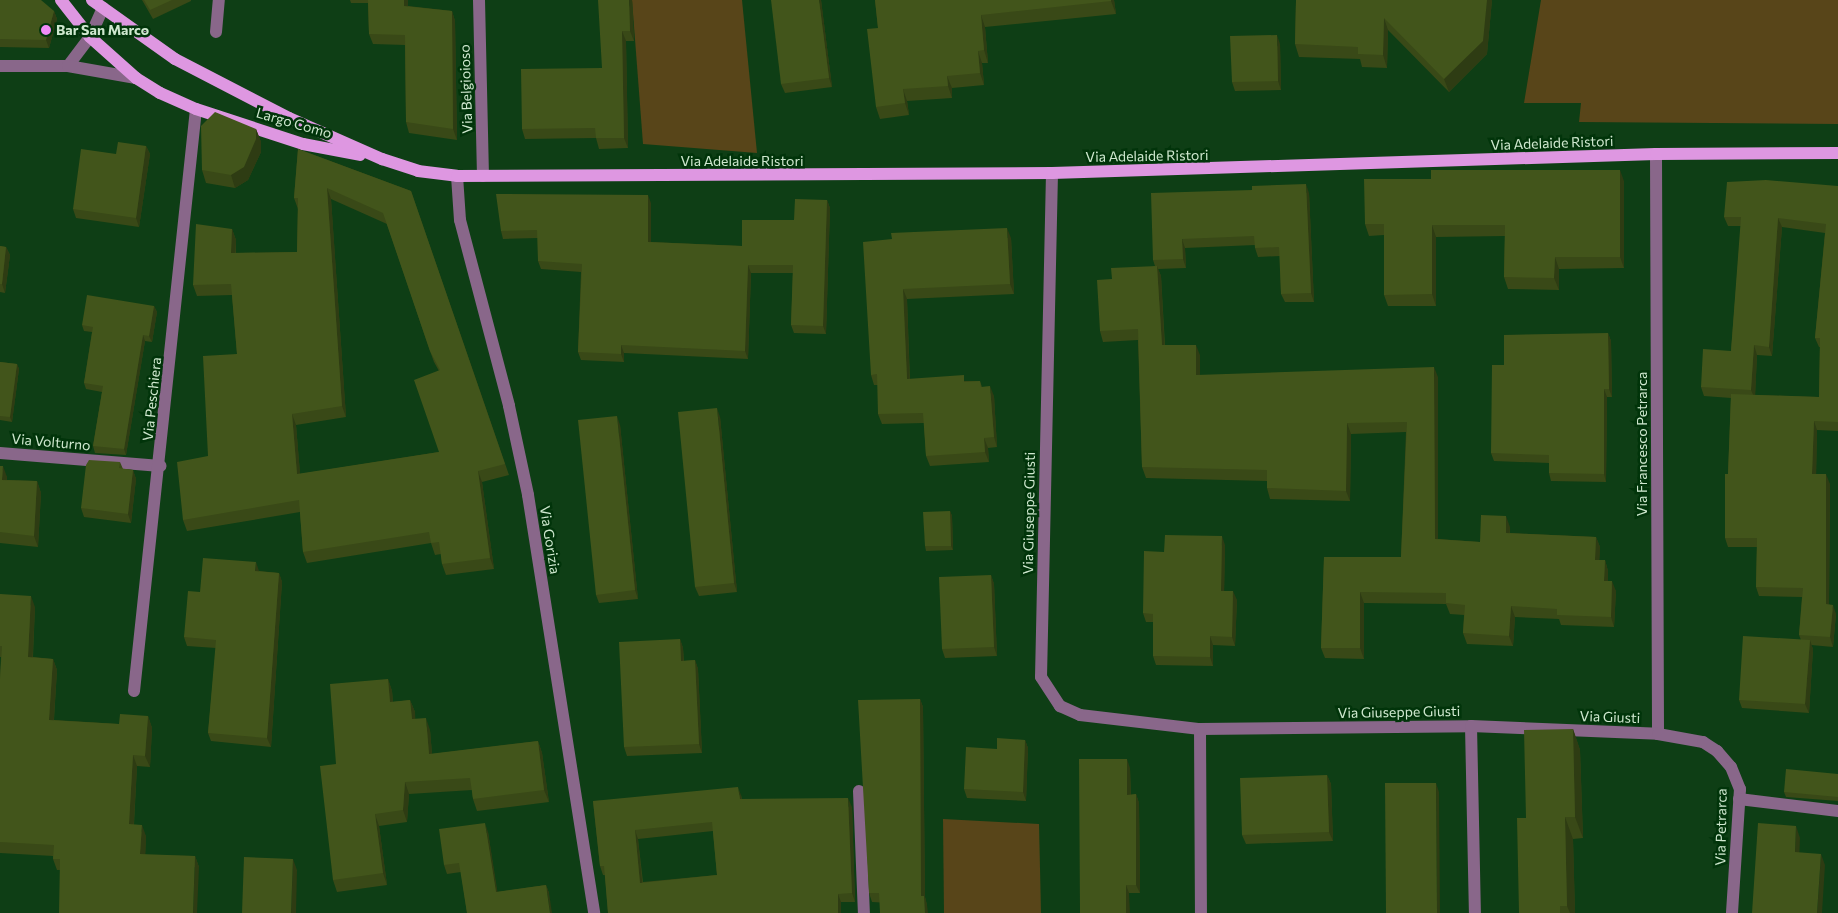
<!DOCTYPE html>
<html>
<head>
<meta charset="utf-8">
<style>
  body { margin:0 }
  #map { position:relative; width:1838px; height:913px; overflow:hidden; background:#0e3e15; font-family:Commissioner,sans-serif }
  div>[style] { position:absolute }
  .green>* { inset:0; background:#584519 }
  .minor>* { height:12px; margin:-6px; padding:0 6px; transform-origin:6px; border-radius:6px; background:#89678a }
  .major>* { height:12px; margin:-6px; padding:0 6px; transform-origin:6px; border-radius:6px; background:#de97e1 }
  .wall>* { inset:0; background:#394917 }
  .shaded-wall>* { inset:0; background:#2e3c13 }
  .building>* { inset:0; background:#42551b }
  .dots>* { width:14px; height:14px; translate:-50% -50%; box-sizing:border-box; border:2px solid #01340a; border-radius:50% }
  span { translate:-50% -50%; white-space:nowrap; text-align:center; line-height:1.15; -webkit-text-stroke:5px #01340a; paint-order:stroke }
  .poi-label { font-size:14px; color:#cfe8cf; font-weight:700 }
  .left { translate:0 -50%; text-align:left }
  .street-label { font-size:14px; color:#cfe8cf }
</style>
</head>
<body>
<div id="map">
  <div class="green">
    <div style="clip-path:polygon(632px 0,742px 0,757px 153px,643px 144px)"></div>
    <div style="clip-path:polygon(1541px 0,1838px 0,1838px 124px,1579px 122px,1581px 103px,1524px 103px)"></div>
    <div style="clip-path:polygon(943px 819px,1039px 824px,1041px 913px,944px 913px)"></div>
  </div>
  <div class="minor">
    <div style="left:479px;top:0;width:176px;rotate:88.7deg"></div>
    <div style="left:216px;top:32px;width:32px;rotate:-85deg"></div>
    <div style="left:0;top:66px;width:68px"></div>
    <div style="left:68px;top:66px;width:36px;rotate:-53deg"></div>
    <div style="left:90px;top:37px;width:32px;rotate:-66deg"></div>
    <div style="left:68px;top:66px;width:69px;rotate:10deg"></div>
    <div style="left:1656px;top:154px;width:580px;rotate:89.8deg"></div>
    <div style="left:1052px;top:173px;width:504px;rotate:91.25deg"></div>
    <div style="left:1041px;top:677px;width:35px;rotate:57deg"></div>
    <div style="left:1060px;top:706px;width:22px;rotate:24deg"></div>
    <div style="left:1080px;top:715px;width:121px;rotate:6.7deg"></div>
    <div style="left:1200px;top:729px;width:271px;rotate:-0.6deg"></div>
    <div style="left:1471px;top:726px;width:187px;rotate:88.8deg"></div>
    <div style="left:457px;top:176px;width:44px;rotate:86.1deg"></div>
    <div style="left:460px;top:220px;width:192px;rotate:75.2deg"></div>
    <div style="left:509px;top:406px;width:91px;rotate:77.9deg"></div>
    <div style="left:528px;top:495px;width:423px;rotate:81deg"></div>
    <div style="left:0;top:453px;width:161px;rotate:4.6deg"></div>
    <div style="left:134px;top:691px;width:585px;rotate:-83.92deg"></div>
    <div style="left:1471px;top:726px;width:187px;rotate:2.4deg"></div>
    <div style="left:1658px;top:734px;width:46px;rotate:10.1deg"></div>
    <div style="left:1703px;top:742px;width:17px;rotate:33deg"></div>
    <div style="left:1717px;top:751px;width:21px;rotate:49deg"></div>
    <div style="left:1731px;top:767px;width:24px;rotate:68deg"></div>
    <div style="left:1740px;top:789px;width:124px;rotate:93.7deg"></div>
    <div style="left:1200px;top:729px;width:184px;rotate:89.7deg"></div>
    <div style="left:859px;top:791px;width:122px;rotate:87.7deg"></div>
    <div style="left:1739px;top:799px;width:100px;rotate:6.9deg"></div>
  </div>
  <div class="major">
    <div style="left:61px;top:0;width:47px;rotate:51.9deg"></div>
    <div style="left:90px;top:37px;width:62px;rotate:41.7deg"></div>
    <div style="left:136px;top:78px;width:28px;rotate:32deg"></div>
    <div style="left:160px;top:93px;width:39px;rotate:24deg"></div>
    <div style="left:196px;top:109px;width:113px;rotate:18.1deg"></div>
    <div style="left:303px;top:144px;width:58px;rotate:10.9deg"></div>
    <div style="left:92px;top:0;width:102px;rotate:35.4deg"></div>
    <div style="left:175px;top:59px;width:128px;rotate:27.4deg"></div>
    <div style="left:289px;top:118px;width:102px;rotate:23.8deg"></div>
    <div style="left:382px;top:159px;width:38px;rotate:18deg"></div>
    <div style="left:418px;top:171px;width:39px;rotate:7deg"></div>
    <div style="left:457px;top:176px;width:595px;rotate:-0.29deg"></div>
    <div style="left:1052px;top:173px;width:604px;rotate:-1.8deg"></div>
    <div style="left:1656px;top:154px;width:182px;rotate:-0.3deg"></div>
  </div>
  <div class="wall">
    <div style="clip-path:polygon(0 0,54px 11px,57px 19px,49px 48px,0 47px)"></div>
    <div style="clip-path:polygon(142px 0,191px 0,191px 1px,153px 19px)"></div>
    <div style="clip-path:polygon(350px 0,408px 0,408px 6px,452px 11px,455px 21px,457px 140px,409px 133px,406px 122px,405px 45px,373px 44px,369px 34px,368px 3px,351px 3px)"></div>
    <div style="clip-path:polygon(632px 0,634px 41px,626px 41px,628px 148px,599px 149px,596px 138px,525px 139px,522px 129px,602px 68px)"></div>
    <div style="clip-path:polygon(821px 0,832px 87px,785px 93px,781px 84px)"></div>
    <div style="clip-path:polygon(875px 0,1114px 0,1116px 14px,985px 27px,988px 63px,982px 63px,984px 85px,952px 88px,952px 98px,907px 101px,909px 115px,880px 119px,876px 107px,878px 28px)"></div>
    <div style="clip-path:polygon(1296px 0,1492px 0,1487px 54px,1449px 92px,1388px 30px,1387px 68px,1362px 67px,1360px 59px,1299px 57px,1295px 44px)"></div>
    <div style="clip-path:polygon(1280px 44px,1281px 90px,1235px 91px,1232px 82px)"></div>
    <div style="clip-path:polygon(256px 129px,261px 142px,261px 152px,248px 180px,235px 188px,206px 183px,202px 170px)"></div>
    <div style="clip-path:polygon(146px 146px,150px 154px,139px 227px,76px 218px,73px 209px,116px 154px)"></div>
    <div style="clip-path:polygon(evenodd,298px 149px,411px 191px,509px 475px,482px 482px,494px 569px,446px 575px,442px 564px,441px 554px,435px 555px,431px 543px,307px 563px,303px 552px,300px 512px,187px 531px,183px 520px,208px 456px,237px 354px,232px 295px,197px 296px,193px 285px,232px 229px,236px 240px,236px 253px,297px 252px,298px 209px,294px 198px,298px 149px,331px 199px,387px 224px,430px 351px,434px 362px,439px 371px,439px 452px,300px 474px,296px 425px,346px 417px,331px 199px)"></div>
    <div style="clip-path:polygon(1624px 181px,1624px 268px,1559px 269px,1559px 290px,1508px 289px,1504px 277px,1505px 236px,1436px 237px,1436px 306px,1388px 306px,1384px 295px,1384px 235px,1369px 236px,1365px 224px)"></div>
    <div style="clip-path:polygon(evenodd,1838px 186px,1838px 431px,1817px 430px,1816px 474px,1830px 484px,1829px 604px,1836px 614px,1833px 647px,1811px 645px,1813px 649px,1809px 713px,1742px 708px,1739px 700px,1801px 640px,1799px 635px,1802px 597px,1759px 596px,1756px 587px,1757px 547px,1728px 547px,1725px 538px,1728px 474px,1731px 398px,1704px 396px,1701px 387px,1731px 351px,1741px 226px,1728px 226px,1724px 217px,1838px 186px,1782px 227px,1825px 233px,1815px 338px,1819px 347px,1820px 347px,1819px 397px,1755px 395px,1757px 355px,1772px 356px,1782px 227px)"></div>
    <div style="clip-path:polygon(1252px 190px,1309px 193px,1314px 302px,1285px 302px,1281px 294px,1280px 256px,1258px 257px,1255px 248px,1255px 245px,1185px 248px,1186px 268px,1158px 269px,1161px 276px,1165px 345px,1200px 355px,1200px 375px,1438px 377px,1438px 539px,1480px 542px,1510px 527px,1510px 533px,1596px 537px,1600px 547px,1599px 560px,1605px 560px,1608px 571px,1608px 581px,1616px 591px,1614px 627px,1561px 625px,1559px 619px,1515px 617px,1513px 646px,1467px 644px,1463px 633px,1464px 615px,1450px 614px,1446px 604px,1364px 603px,1364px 659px,1325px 658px,1321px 648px,1324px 557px,1401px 557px,1406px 432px,1351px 434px,1350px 501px,1270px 499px,1267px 488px,1267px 481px,1146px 478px,1142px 467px,1138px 340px,1103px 342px,1100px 331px,1112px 279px,1155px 266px,1153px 260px)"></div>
    <div style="clip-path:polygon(827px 200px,830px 208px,826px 334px,794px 333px,791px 325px,793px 273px,751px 273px,748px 359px,624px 353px,624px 362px,581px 360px,578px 352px,581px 272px,541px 269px,538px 261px,538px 238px,503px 239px,501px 231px,651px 203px,651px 242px,742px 246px,794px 220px)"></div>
    <div style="clip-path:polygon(1011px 238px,1014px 294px,907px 299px,910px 379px,966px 381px,980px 381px,982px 387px,994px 396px,997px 447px,988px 448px,989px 462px,930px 466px,926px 456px,924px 423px,882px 424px,878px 414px,878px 385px,874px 385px,871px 375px,892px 239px)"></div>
    <div style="clip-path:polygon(0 246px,6px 247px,10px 255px,5px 293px,0 292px)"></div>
    <div style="clip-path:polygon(154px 306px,157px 312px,152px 342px,145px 341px,126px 455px,95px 453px,93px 446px,102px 392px,86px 389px,84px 383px,92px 332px,84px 331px,82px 325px)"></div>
    <div style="clip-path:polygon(1608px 333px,1611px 341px,1612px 397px,1607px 397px,1606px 482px,1551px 481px,1549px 473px,1549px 463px,1494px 461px,1491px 453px,1504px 365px)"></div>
    <div style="clip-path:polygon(0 362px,17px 364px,19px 369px,12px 422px,0 420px)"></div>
    <div style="clip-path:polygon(720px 417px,737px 592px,699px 596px,695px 587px)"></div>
    <div style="clip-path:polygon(620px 425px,638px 599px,599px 603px,596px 595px)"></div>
    <div style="clip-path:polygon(120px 462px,123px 469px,133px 470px,136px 479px,131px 523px,84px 517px,81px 508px)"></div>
    <div style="clip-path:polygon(0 466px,7px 477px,7px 480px,37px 481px,41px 493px,38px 547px,0 543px)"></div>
    <div style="clip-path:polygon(950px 511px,952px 516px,953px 550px,926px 551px,925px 546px)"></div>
    <div style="clip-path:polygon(1225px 545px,1224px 591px,1237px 600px,1235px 646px,1213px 645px,1213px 666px,1156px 665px,1153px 656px,1153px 622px,1146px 622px,1143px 613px,1164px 552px)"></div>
    <div style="clip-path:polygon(259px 571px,279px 573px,282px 582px,271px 747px,211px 741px,208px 733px,216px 648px,187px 646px,184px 637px,200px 592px)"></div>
    <div style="clip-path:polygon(991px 575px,994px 584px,997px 656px,945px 658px,942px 649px)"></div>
    <div style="clip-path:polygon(0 594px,35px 607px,33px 657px,53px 659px,57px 670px,54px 720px,119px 724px,148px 716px,152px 728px,150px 767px,137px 766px,134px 825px,146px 836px,145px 855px,195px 856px,199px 867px,57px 870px,53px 859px,53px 856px,0 853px,0 679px,1px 657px,0 657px)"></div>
    <div style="clip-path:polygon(680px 639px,683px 648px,684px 661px,695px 660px,698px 669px,702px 753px,627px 756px,624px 747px)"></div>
    <div style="clip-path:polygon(388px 679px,392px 691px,393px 702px,410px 700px,415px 712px,415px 719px,430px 730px,432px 754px,538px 741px,542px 753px,549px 802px,477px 811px,473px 799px,472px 790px,409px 794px,407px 822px,379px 826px,387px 885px,337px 892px,333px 880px,336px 764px)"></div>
    <div style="clip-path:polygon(920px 699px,923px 707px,925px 897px,927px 905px,872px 902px,869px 893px)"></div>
    <div style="clip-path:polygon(1573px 729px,1580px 750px,1583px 838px,1573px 839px,1575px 913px,1519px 913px,1526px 818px)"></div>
    <div style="clip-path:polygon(1025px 740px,1028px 748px,1026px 801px,967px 798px,964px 789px,997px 749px)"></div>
    <div style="clip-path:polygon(1130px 768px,1131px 795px,1136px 794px,1139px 803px,1140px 893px,1129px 893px,1080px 913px)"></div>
    <div style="clip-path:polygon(1838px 774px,1838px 801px,1786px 797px,1784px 792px)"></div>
    <div style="clip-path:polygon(1327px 775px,1331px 784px,1333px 841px,1246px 844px,1242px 835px)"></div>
    <div style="clip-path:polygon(evenodd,741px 795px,742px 799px,852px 807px,855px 902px,841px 902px,841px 913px,608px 913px,605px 875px,603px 875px,600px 866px,593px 801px,741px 795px,713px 831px,717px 875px,643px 882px,638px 839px,713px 831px)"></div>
    <div style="clip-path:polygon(488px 832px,497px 892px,546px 885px,549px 893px,467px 913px,461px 872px,447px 874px,444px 865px)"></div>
  </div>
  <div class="shaded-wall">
    <div style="clip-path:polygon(404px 0,408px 0,408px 16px,404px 6px)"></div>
    <div style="clip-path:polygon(629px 0,632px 0,634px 41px,630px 31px)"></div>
    <div style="clip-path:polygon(819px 0,821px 0,832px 87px,829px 78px)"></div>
    <div style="clip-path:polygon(1111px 0,1114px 0,1116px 14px,1111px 1px)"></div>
    <div style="clip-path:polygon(1487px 0,1492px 0,1487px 54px,1449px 92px,1444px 79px)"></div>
    <div style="clip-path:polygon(54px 11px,57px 19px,49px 48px,46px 40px)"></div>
    <div style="clip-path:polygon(452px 11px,455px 21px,457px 140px,453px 129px)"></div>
    <div style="clip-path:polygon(981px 15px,985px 27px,988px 63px,984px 50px)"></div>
    <div style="clip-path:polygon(1384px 18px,1388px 30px,1387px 68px,1383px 55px)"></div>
    <div style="clip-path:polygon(622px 31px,626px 41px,628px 148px,624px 138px)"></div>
    <div style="clip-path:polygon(1277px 35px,1280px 44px,1281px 90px,1278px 81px)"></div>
    <div style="clip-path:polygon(978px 51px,982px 63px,984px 85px,980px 73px)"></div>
    <div style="clip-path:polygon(947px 76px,952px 88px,952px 98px,948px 86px)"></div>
    <div style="clip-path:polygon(903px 89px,907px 101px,909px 115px,905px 103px)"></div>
    <div style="clip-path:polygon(256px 129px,261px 142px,261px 152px,248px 180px,235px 188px,231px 175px)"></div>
    <div style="clip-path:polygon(146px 146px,150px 154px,139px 227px,136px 218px)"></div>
    <div style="clip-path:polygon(1620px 170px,1624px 181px,1624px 268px,1620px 257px)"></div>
    <div style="clip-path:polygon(1306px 184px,1309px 193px,1314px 302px,1311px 293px)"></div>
    <div style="clip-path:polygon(327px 188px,331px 199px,346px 417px,342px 406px)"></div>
    <div style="clip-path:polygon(648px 195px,651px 203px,651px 250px,648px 242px)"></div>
    <div style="clip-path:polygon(827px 200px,830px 208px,826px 334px,823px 326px)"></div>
    <div style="clip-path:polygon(1778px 218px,1782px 227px,1772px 356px,1769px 347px)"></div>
    <div style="clip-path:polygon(1432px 225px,1436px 237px,1436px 306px,1432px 294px)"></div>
    <div style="clip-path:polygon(1007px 228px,1011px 238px,1014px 294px,1010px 284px)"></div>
    <div style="clip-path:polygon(232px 229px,236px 240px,235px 264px,231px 253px)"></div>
    <div style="clip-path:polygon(1182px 239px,1185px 248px,1186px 268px,1183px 259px)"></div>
    <div style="clip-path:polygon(6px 247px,10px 255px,5px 293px,2px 284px)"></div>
    <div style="clip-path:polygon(1555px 257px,1559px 269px,1559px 290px,1554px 278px)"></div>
    <div style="clip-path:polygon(748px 265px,751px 273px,748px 359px,745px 351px)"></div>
    <div style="clip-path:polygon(1157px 266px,1161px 276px,1165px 356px,1162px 345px)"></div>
    <div style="clip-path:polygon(903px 289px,907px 299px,910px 390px,907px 379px)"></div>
    <div style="clip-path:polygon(154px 306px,157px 312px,152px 342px,149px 336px)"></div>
    <div style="clip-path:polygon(1608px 333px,1611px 341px,1612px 397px,1609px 389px)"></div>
    <div style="clip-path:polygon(143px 335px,145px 341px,126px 455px,124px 449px)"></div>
    <div style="clip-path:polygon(621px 345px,624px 353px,624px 362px,621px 354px)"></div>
    <div style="clip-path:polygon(1196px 345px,1200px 355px,1200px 386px,1196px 375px)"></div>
    <div style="clip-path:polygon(1754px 345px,1757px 355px,1755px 399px,1751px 390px)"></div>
    <div style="clip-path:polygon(17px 364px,19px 369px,12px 422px,10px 417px)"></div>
    <div style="clip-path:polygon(1434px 367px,1438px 377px,1438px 550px,1435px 539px)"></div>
    <div style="clip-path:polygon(990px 386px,994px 396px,997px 447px,994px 437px)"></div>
    <div style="clip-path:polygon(1604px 389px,1607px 397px,1606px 482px,1604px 474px)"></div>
    <div style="clip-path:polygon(717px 408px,720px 417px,737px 592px,734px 583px)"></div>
    <div style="clip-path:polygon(292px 414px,296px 425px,301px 485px,297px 474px)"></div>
    <div style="clip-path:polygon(617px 416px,620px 425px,638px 599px,635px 590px)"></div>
    <div style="clip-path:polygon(1814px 421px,1817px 430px,1816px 484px,1812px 474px)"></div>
    <div style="clip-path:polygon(1347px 423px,1351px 434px,1350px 501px,1346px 491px)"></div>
    <div style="clip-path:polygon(984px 438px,988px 448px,989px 462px,985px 452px)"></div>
    <div style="clip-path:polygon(3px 466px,7px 477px,6px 491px,2px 480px)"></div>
    <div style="clip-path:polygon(133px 470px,136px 479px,131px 523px,128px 514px)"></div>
    <div style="clip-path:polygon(478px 471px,482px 482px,494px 569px,490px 558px)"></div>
    <div style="clip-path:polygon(1826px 474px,1830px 484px,1829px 613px,1826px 604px)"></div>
    <div style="clip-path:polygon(37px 481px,41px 493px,38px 547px,34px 536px)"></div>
    <div style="clip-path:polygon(950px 511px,952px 516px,953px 550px,951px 546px)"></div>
    <div style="clip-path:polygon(1506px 516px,1510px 527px,1509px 544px,1506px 533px)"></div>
    <div style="clip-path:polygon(1222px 536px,1225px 545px,1224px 600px,1221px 591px)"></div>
    <div style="clip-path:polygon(1596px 537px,1600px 547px,1599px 571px,1595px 560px)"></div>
    <div style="clip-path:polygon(1605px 560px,1608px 571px,1608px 591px,1604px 581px)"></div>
    <div style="clip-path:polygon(256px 562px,259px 571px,258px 580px,255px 571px)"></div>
    <div style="clip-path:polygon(279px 573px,282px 582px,271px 747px,267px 738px)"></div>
    <div style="clip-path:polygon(991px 575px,994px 584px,997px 656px,994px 647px)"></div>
    <div style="clip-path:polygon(1612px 581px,1616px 591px,1614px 627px,1611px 617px)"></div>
    <div style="clip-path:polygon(1233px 591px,1237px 600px,1235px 646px,1232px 637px)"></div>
    <div style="clip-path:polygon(1360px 592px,1364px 603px,1364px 659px,1360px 648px)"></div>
    <div style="clip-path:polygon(31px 596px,35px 607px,32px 668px,28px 657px)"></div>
    <div style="clip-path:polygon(1833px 605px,1836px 614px,1833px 647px,1830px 637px)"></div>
    <div style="clip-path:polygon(1511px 606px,1515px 617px,1513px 646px,1509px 636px)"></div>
    <div style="clip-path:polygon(1210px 636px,1213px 645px,1213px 666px,1210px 657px)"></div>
    <div style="clip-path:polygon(680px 639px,683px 648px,684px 670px,681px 661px)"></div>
    <div style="clip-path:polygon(1810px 640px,1813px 649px,1809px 713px,1805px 704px)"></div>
    <div style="clip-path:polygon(53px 659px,57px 670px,53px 731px,49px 720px)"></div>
    <div style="clip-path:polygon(695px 660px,698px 669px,702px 753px,699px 744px)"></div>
    <div style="clip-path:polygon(388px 679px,392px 691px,394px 714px,390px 702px)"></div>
    <div style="clip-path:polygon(920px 699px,923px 707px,925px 897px,927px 905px,928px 913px,925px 913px,921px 896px)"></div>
    <div style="clip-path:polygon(410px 700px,415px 712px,416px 731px,412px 719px)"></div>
    <div style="clip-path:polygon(148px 716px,152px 728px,150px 767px,145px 756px)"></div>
    <div style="clip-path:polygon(426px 718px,430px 730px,433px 766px,429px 754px)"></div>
    <div style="clip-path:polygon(1573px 729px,1580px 750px,1583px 838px,1575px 817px)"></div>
    <div style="clip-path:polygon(1025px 740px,1028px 748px,1026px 801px,1023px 792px)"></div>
    <div style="clip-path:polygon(538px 741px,542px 753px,549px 802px,544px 790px)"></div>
    <div style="clip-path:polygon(133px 755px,137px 766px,133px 836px,129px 824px)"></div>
    <div style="clip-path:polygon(1127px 759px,1130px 768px,1131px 804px,1127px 795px)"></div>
    <div style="clip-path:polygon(1327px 775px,1331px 784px,1333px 841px,1329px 832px)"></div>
    <div style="clip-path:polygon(405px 782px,409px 794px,407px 822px,403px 810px)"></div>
    <div style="clip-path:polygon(1436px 783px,1439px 792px,1440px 913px,1437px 913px)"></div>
    <div style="clip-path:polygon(738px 787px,741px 795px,743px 807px,740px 799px)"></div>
    <div style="clip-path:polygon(1136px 794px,1139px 803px,1140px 893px,1136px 885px)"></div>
    <div style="clip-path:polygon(848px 798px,852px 807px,855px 902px,852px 893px)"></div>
    <div style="clip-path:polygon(375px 814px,379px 826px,387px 885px,383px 873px)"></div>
    <div style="clip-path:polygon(1565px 817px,1573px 839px,1575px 913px,1570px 913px,1567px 906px)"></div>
    <div style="clip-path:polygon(485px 823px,488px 832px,499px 901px,496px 892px)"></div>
    <div style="clip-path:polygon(142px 825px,146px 836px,145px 866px,140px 854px)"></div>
    <div style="clip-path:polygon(1796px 826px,1800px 838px,1799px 863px,1795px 852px)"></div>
    <div style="clip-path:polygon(635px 830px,638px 839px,643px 891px,640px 883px)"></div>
    <div style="clip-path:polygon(1821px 854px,1825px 865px,1822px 913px,1817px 913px)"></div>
    <div style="clip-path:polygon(195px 856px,199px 867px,197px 913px,193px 913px)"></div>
    <div style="clip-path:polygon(293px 859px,297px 870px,296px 913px,291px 913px)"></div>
    <div style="clip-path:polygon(546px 885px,549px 893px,552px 913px,550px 913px)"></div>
    <div style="clip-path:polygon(1126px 885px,1129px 893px,1130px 913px,1126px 913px)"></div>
    <div style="clip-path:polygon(838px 894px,841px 902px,841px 913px,838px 913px)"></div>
  </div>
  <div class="building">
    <div style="clip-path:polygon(0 0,41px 0,54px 11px,46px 40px,0 39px)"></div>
    <div style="clip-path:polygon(144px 0,172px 0,150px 10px)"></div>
    <div style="clip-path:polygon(368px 0,404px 0,404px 6px,452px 11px,453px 129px,406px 122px,405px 35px,369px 34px)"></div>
    <div style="clip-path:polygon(598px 0,629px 0,630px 31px,622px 31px,624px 138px,596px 138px,595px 128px,522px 129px,521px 69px,602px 68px)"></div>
    <div style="clip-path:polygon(771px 0,819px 0,829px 78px,781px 84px)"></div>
    <div style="clip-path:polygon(875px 0,1111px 0,1111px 1px,981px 15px,984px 50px,978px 51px,980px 73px,947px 76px,948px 86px,903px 89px,905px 103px,876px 107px,867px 29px,878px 28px)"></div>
    <div style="clip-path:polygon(1296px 0,1487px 0,1483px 41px,1444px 79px,1384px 18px,1383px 55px,1358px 54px,1358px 47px,1295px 44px)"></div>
    <div style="clip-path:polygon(1277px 35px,1278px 81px,1232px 82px,1230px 36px)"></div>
    <div style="clip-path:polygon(215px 112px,256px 129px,256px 139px,244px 167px,231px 175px,202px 170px,201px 126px)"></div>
    <div style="clip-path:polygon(118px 142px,146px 146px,136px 218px,73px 209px,81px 149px,116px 154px)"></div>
    <div style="clip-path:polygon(evenodd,298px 149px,411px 191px,505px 464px,478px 471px,490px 558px,442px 564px,439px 542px,431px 543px,429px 532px,303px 552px,299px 500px,183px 520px,177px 462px,208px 456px,203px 356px,237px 354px,231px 284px,193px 285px,196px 224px,232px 229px,231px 253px,297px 252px,298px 198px,294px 198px,298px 149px,327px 188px,383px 213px,430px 351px,440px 370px,414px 380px,439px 452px,297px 474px,292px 414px,342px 406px,327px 188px)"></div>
    <div style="clip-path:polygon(1431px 170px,1620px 170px,1620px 257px,1555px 257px,1554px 278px,1504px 277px,1505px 225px,1432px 225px,1432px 294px,1384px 295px,1384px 224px,1365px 224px,1364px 179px,1431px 179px)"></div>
    <div style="clip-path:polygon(1766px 180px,1838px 186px,1838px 422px,1814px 421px,1812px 474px,1826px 474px,1826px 604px,1833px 605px,1830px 637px,1799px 635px,1803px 588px,1756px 587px,1757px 538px,1725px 538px,1725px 474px,1728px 474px,1731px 394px,1819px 397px,1820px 338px,1815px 338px,1826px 224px,1778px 218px,1769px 347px,1754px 345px,1751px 390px,1701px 387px,1703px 349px,1731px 351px,1741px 217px,1724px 217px,1727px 182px)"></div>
    <div style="clip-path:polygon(1306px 184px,1311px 293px,1281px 294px,1279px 247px,1255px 248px,1254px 236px,1182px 239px,1183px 259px,1153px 260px,1151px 193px,1252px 190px,1252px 186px)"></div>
    <div style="clip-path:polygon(496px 194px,648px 195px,648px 242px,742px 246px,742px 220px,794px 220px,795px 199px,827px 200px,823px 326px,791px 325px,793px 265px,748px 265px,745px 351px,621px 345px,621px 354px,578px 352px,582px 264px,538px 261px,537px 230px,501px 231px)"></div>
    <div style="clip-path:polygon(1007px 228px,1010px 284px,903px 289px,907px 379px,964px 375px,964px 382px,980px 381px,981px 387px,990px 386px,994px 437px,984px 438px,985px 452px,926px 456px,923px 413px,878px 414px,877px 374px,871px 375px,863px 242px,892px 239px,891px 233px)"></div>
    <div style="clip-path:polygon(0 246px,6px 247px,2px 284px,0 284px)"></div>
    <div style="clip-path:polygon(1157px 266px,1162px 345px,1196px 345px,1196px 375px,1434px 367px,1435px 539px,1480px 542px,1481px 515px,1506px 516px,1506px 533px,1596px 537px,1595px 560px,1605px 560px,1604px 581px,1612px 581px,1611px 617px,1557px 615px,1557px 609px,1511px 606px,1509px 636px,1463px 633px,1465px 605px,1446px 603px,1446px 593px,1360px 592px,1360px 648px,1321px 648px,1324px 557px,1401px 557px,1407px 422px,1347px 423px,1346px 491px,1267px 488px,1267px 470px,1142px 467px,1138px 329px,1100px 331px,1097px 280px,1112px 279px,1111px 268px)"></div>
    <div style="clip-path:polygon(87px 295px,154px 306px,149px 336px,143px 335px,124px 449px,93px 446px,103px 386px,84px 383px,93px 327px,82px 325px)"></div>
    <div style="clip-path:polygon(1608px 333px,1609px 389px,1604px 389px,1604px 474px,1549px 473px,1549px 455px,1491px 453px,1492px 365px,1504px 365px,1504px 335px)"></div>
    <div style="clip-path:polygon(0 362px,17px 364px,10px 417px,0 416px)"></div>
    <div style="clip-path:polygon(717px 408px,734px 583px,695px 587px,678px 412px)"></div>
    <div style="clip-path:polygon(617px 416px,635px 590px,596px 595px,578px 420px)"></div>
    <div style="clip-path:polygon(89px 460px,120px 462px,119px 468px,133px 470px,128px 514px,81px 508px,86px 465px)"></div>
    <div style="clip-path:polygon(0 466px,3px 466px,2px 480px,37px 481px,34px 536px,0 532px)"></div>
    <div style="clip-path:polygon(950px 511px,951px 546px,925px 546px,923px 512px)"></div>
    <div style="clip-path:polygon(1165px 535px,1222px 536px,1221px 591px,1233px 591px,1232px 637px,1210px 636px,1210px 657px,1153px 656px,1153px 614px,1143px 613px,1144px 551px,1164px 552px)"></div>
    <div style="clip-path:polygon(203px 558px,256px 562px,255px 571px,279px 573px,267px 738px,208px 733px,216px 640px,184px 637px,188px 591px,200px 592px)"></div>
    <div style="clip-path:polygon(991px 575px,994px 647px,942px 649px,939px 577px)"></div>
    <div style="clip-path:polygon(0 594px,31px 596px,28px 657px,53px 659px,49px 720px,119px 724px,120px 714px,148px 716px,145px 756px,133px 755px,129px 824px,142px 825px,140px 854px,195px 856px,193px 913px,59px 913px,60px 859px,53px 859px,54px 845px,0 842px,0 679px,2px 646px,0 646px)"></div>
    <div style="clip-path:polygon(1743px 636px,1810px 640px,1805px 704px,1739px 700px)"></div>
    <div style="clip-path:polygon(680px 639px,681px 661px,695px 660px,699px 744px,624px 747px,619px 642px)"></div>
    <div style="clip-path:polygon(388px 679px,390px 702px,410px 700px,412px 719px,426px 718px,429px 754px,538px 741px,544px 790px,473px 799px,470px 778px,405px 782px,403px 810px,375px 814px,383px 873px,333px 880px,320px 766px,336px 764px,330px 684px)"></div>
    <div style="clip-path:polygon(920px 699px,921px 896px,924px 896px,925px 913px,880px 913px,879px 893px,869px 893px,858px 700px)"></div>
    <div style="clip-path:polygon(1573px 729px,1575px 817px,1565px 817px,1567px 906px,1560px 906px,1560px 913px,1519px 913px,1517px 818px,1526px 818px,1524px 730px)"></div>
    <div style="clip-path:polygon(997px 738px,1025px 740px,1023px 792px,964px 789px,966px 747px,997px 749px)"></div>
    <div style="clip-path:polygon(1079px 759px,1127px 759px,1127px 795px,1136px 794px,1136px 885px,1126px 885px,1126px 913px,1080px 913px)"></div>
    <div style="clip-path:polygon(1786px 769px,1838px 774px,1838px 797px,1784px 792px)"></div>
    <div style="clip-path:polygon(1327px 775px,1329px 832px,1242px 835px,1240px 778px)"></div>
    <div style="clip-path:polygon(1385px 783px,1436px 783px,1437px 913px,1386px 913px)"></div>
    <div style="clip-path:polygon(evenodd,738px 787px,740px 799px,848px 798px,852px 893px,838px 894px,838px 913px,608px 913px,604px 866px,600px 866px,593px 801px,738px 787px,712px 822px,717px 875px,640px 883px,635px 830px,712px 822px)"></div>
    <div style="clip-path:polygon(485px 823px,496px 892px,546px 885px,550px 913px,467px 913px,459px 863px,444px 865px,439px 829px)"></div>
    <div style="clip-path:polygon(1758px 823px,1796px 826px,1795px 852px,1821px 854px,1817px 913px,1752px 913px)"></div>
    <div style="clip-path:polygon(244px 857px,293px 859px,291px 913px,242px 913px)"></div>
  </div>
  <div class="dots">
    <div style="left:46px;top:30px;background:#f08bf5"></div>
  </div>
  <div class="poi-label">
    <span class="left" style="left:56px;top:30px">Bar San Marco</span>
  </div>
  <div class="street-label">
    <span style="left:466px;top:89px;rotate:-92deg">Via Belgioioso</span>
    <span style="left:294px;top:123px;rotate:16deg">Largo Como</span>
    <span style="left:1552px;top:143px;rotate:-2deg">Via Adelaide Ristori</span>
    <span style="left:1147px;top:156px;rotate:-1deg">Via Adelaide Ristori</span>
    <span style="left:742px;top:161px">Via Adelaide Ristori</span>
    <span style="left:152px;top:399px;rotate:-84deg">Via Peschiera</span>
    <span style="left:51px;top:442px;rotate:5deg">Via Volturno</span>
    <span style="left:1642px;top:444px;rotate:-90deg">Via Francesco Petrarca</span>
    <span style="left:1029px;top:513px;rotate:-89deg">Via Giuseppe Giusti</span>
    <span style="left:550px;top:540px;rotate:81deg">Via Gorizia</span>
    <span style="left:1399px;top:712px;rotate:-1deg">Via Giuseppe Giusti</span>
    <span style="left:1610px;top:717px;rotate:2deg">Via Giusti</span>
    <span style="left:1721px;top:827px;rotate:-89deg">Via Petrarca</span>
  </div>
</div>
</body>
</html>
